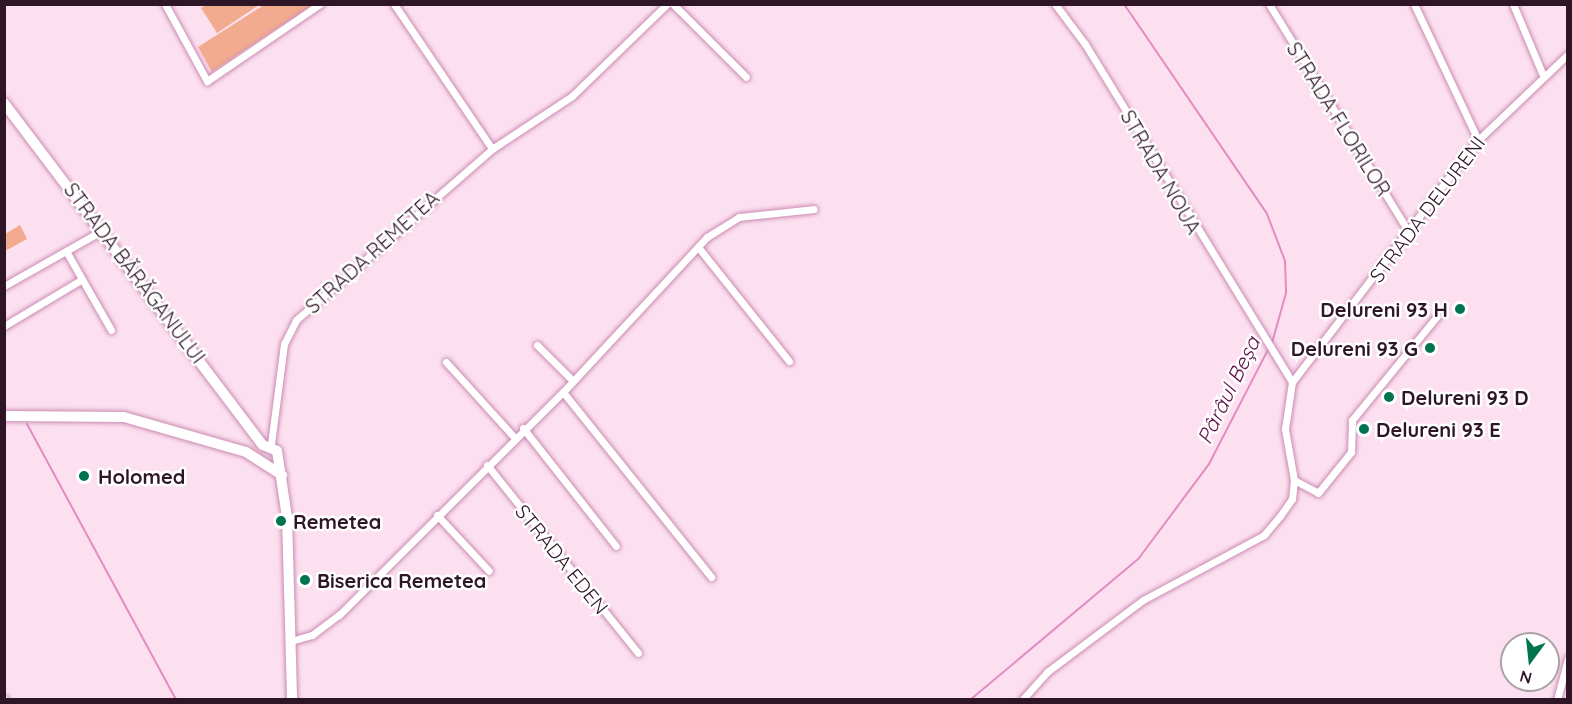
<!DOCTYPE html>
<html>
<head>
<meta charset="utf-8">
<style>
  body { margin:0 }
  #map { position:relative; width:1572px; height:704px; overflow:hidden; background:#fce0f0; font-family:Quicksand,sans-serif }
  div>[style] { position:absolute }
  .green>* { inset:0; background:#f3ab8f }
  .stream>* { height:2px; margin:-1px; padding:0 1px; transform-origin:1px; border-radius:1px; background:#e38bc3 }
  .roads { filter:drop-shadow(0 0 2px #cb8bb2) drop-shadow(0 0 2px #cb8bb2) }
  .street>* { height:7px; margin:-3.5px; padding:0 3.5px; transform-origin:3.5px; border-radius:3.5px; background:#fff }
  .secondary>* { height:10px; margin:-5px; padding:0 5px; transform-origin:5px; border-radius:5px; background:#fff }
  .dots>* { width:16px; height:16px; translate:-50% -50%; box-sizing:border-box; border:3px solid #fff; border-radius:50% }
  span { translate:-50% -50%; white-space:nowrap; text-align:center; line-height:1.15; -webkit-text-stroke:5px #fff; paint-order:stroke }
  .street-label { font-size:20px; color:#2f1626 }
  .poi-label { font-size:20px; color:#2f1626; font-weight:700 }
  .right { translate:-100% -50%; text-align:right }
  .left { translate:0 -50%; text-align:left }
  .water-label { font-size:21px; color:#5f1149; font-style:italic }
  .frame { position:absolute; inset:0; border:6px solid #2f1626; pointer-events:none }
  .north { position:absolute; left:1500px; top:632px; width:60px; height:60px; box-sizing:border-box; background:#fff; border:2px solid #aca2a8; border-radius:50%; rotate:195deg; font-size:16px; font-weight:700; line-height:24px; text-align:center; color:#2f1626 }
  .north::after { content:''; display:block; margin:auto; width:21px; height:27px; background:#00744e; clip-path:polygon(50% 0,100% 100%,50% 72%,0 100%) }
</style>
</head>
<body>
<div id="map">
  <div class="green">
    <div style="clip-path:polygon(206px 5px,206px 4px,259px 5px,217px 33px,201px 8px)"></div>
    <div style="clip-path:polygon(264px 5px,312px 5px,212px 72px,198px 47px)"></div>
    <div style="clip-path:polygon(20px 225px,27px 239px,5px 251px,5px 234px)"></div>
  </div>
  <div class="stream">
    <div style="left:1124px;top:4px;width:254px;rotate:55.7deg"></div>
    <div style="left:1267px;top:214px;width:50px;rotate:69deg"></div>
    <div style="left:1285px;top:261px;width:32px;rotate:88deg"></div>
    <div style="left:1286px;top:293px;width:52px;rotate:105.6deg"></div>
    <div style="left:27px;top:424px;width:314px;rotate:61.6deg"></div>
    <div style="left:970px;top:700px;width:221px;rotate:-40deg"></div>
    <div style="left:1139px;top:558px;width:117px;rotate:-53.3deg"></div>
    <div style="left:1209px;top:464px;width:131px;rotate:-62.7deg"></div>
  </div>
  <div class="roads">
    <div class="street">
      <div style="left:165px;top:4px;width:88px;rotate:61.4deg"></div>
      <div style="left:207px;top:81px;width:137px;rotate:-34.3deg"></div>
      <div style="left:394px;top:4px;width:175px;rotate:55.9deg"></div>
      <div style="left:673px;top:4px;width:103px;rotate:45deg"></div>
      <div style="left:1055px;top:4px;width:50px;rotate:53.1deg"></div>
      <div style="left:1085px;top:44px;width:396px;rotate:58.5deg"></div>
      <div style="left:1269px;top:4px;width:270px;rotate:58.5deg"></div>
      <div style="left:1414px;top:4px;width:150px;rotate:64.8deg"></div>
      <div style="left:1513px;top:4px;width:75px;rotate:67.2deg"></div>
      <div style="left:492px;top:149px;width:96px;rotate:-33.5deg"></div>
      <div style="left:572px;top:96px;width:132px;rotate:-44.1deg"></div>
      <div style="left:698px;top:247px;width:146px;rotate:51.4deg"></div>
      <div style="left:66px;top:251px;width:91px;rotate:60.3deg"></div>
      <div style="left:4px;top:286px;width:114px;rotate:-29.5deg"></div>
      <div style="left:4px;top:326px;width:90px;rotate:-30.9deg"></div>
      <div style="left:537px;top:345px;width:51px;rotate:45deg"></div>
      <div style="left:446px;top:362px;width:101px;rotate:47.8deg"></div>
      <div style="left:563px;top:392px;width:237px;rotate:51.3deg"></div>
      <div style="left:523px;top:428px;width:150px;rotate:51.8deg"></div>
      <div style="left:271px;top:444px;width:101px;rotate:-82.6deg"></div>
      <div style="left:284px;top:344px;width:27px;rotate:-63deg"></div>
      <div style="left:296px;top:320px;width:260px;rotate:-41.1deg"></div>
      <div style="left:487px;top:465px;width:241px;rotate:51.2deg"></div>
      <div style="left:1294px;top:480px;width:27px;rotate:28deg"></div>
      <div style="left:1318px;top:493px;width:53px;rotate:-51.2deg"></div>
      <div style="left:1351px;top:452px;width:32px;rotate:-88deg"></div>
      <div style="left:1352px;top:420px;width:134px;rotate:-50.7deg"></div>
      <div style="left:437px;top:515px;width:76px;rotate:47.1deg"></div>
      <div style="left:291px;top:641px;width:22px;rotate:-16deg"></div>
      <div style="left:312px;top:635px;width:34px;rotate:-37deg"></div>
      <div style="left:339px;top:615px;width:316px;rotate:-44.9deg"></div>
      <div style="left:563px;top:392px;width:212px;rotate:-47.1deg"></div>
      <div style="left:707px;top:237px;width:38px;rotate:-32deg"></div>
      <div style="left:739px;top:217px;width:75px;rotate:-6.1deg"></div>
      <div style="left:4px;top:699px;width:1px;rotate:45deg"></div>
      <div style="left:1022px;top:700px;width:38px;rotate:-48deg"></div>
      <div style="left:1047px;top:672px;width:120px;rotate:-36.9deg"></div>
      <div style="left:1143px;top:600px;width:137px;rotate:-28.2deg"></div>
      <div style="left:1264px;top:535px;width:25px;rotate:-50deg"></div>
      <div style="left:1280px;top:516px;width:21px;rotate:-55deg"></div>
      <div style="left:1292px;top:499px;width:19px;rotate:-84deg"></div>
      <div style="left:1294px;top:480px;width:52px;rotate:-100deg"></div>
      <div style="left:1285px;top:429px;width:48px;rotate:-81.5deg"></div>
      <div style="left:1292px;top:382px;width:305px;rotate:-52.5deg"></div>
      <div style="left:1478px;top:140px;width:124px;rotate:-43.7deg"></div>
      <div style="left:1557px;top:700px;width:43px;rotate:-75.3deg"></div>
    </div>
    <div class="secondary">
      <div style="left:4px;top:103px;width:429px;rotate:52.9deg"></div>
      <div style="left:4px;top:416px;width:120px;rotate:0.5deg"></div>
      <div style="left:124px;top:417px;width:127px;rotate:16deg"></div>
      <div style="left:246px;top:452px;width:43px;rotate:32.6deg"></div>
      <div style="left:263px;top:445px;width:15px;rotate:23deg"></div>
      <div style="left:277px;top:451px;width:67px;rotate:81.4deg"></div>
      <div style="left:287px;top:517px;width:183px;rotate:88.4deg"></div>
    </div>
  </div>
  <div class="dots">
    <div style="left:1460px;top:309px;background:#00744e"></div>
    <div style="left:1430px;top:348px;background:#00744e"></div>
    <div style="left:1389px;top:397px;background:#00744e"></div>
    <div style="left:1364px;top:429px;background:#00744e"></div>
    <div style="left:84px;top:476px;background:#00744e"></div>
    <div style="left:281px;top:521px;background:#00744e"></div>
    <div style="left:305px;top:580px;background:#00744e"></div>
  </div>
  <div class="street-label">
    <span style="left:1339px;top:119px;rotate:58deg">STRADA FLORILOR</span>
    <span style="left:1161px;top:172px;rotate:60deg">STRADA NOUA</span>
    <span style="left:1427px;top:209px;rotate:-53deg">STRADA DELURENI</span>
    <span style="left:372px;top:252px;rotate:-42deg">STRADA REMETEA</span>
    <span style="left:135px;top:273px;rotate:53deg">STRADA BĂRĂGANULUI</span>
    <span style="left:562px;top:559px;rotate:51deg">STRADA EDEN</span>
  </div>
  <div class="poi-label">
    <span class="right" style="left:1448px;top:309px">Delureni 93 H</span>
    <span class="right" style="left:1418px;top:348px">Delureni 93 G</span>
    <span class="left" style="left:1401px;top:397px">Delureni 93 D</span>
    <span class="left" style="left:1376px;top:429px">Delureni 93 E</span>
    <span class="left" style="left:98px;top:476px">Holomed</span>
    <span class="left" style="left:293px;top:521px">Remetea</span>
    <span class="left" style="left:317px;top:580px">Biserica Remetea</span>
  </div>
  <div class="water-label">
    <span style="left:1228px;top:390px;rotate:-64deg">Pârâul Beșa</span>
  </div>
  <div class="frame"></div>
  <div class="north">N</div>
</div>
</body>
</html>
